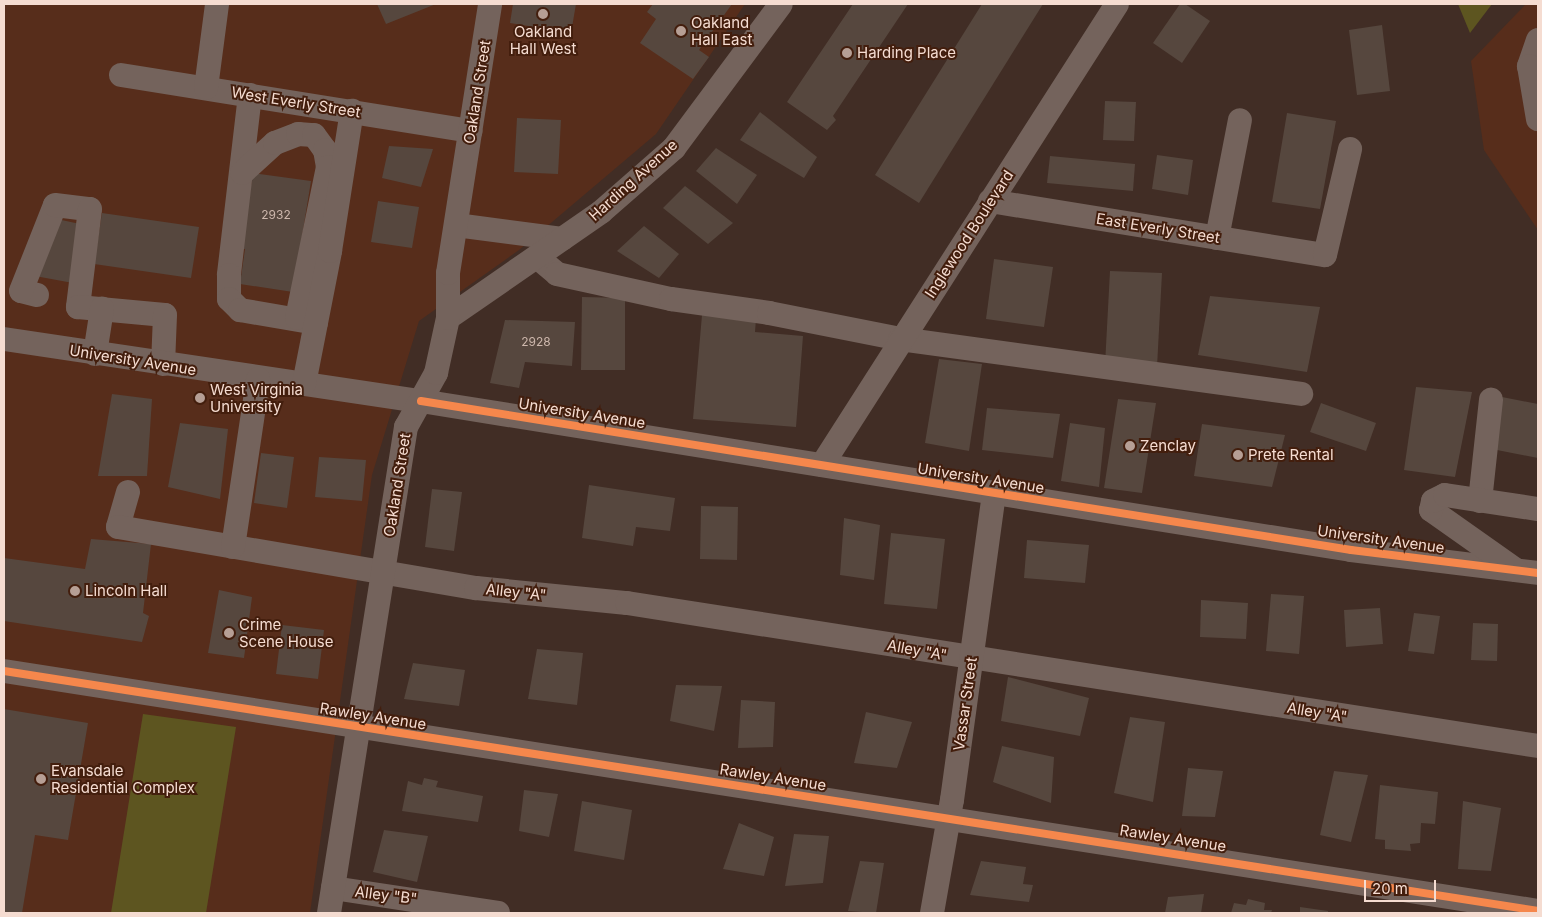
<!DOCTYPE html>
<html>
<head>
<meta charset="utf-8">
<style>
  body { margin:0 }
  #map { position:relative; width:1542px; height:917px; overflow:hidden; background:#412d25; font-family:Inter,sans-serif }
  div>[style] { position:absolute }
  .built>* { inset:0; background:#572d1b }
  .green>* { inset:0; background:#5d5520 }
  .building>* { inset:0; background:#56473e }
  .minor>* { height:24px; margin:-12px; padding:0 12px; transform-origin:12px; border-radius:12px; background:#74635c }
  .cycleway>* { height:8px; margin:-4px; padding:0 4px; transform-origin:4px; border-radius:4px; background:#f5874c }
  .dots>* { width:14px; height:14px; translate:-50% -50%; box-sizing:border-box; border:2px solid #431e0d; border-radius:50% }
  span { translate:-50% -50%; white-space:nowrap; text-align:center; line-height:1.15; -webkit-text-stroke:4px #431e0d; paint-order:stroke }
  .number-label { font-size:12px; color:#cdb7ac }
  .number-label span { -webkit-text-stroke-width:0 }
  .poi-label { font-size:15px; color:#f5dcd1 }
  .left { translate:0 -50%; text-align:left }
  .street-label { font-size:15px; color:#f5dcd1 }
  .frame { position:absolute; inset:0; border:5px solid #f5dcd1; pointer-events:none }
  .scale { position:absolute; left:1364px; top:880px; width:72px; height:22px; box-sizing:border-box; border:2px solid #f5dcd1; border-top:0; padding-left:6px; font-size:15px; line-height:18px; white-space:nowrap; color:#f5dcd1; -webkit-text-stroke:4px #431e0d; paint-order:stroke }
</style>
</head>
<body>
<div id="map">
  <div class="built">
    <div style="clip-path:polygon(4px 4px,745px 4px,656px 134px,519px 250px,419px 321px,372px 475px,310px 913px,4px 913px)"></div>
    <div style="clip-path:polygon(1526px 4px,1538px 4px,1538px 230px,1484px 150px,1471px 61px)"></div>
  </div>
  <div class="green">
    <div style="clip-path:polygon(1458px 4px,1492px 4px,1470px 33px)"></div>
    <div style="clip-path:polygon(143px 714px,236px 727px,206px 913px,111px 913px)"></div>
  </div>
  <div class="building">
    <div style="clip-path:polygon(377px 4px,436px 4px,386px 24px)"></div>
    <div style="clip-path:polygon(513px 4px,576px 4px,571px 33px,510px 23px)"></div>
    <div style="clip-path:polygon(653px 4px,732px 4px,699px 50px,709px 57px,693px 79px,640px 43px,656px 19px,647px 12px)"></div>
    <div style="clip-path:polygon(853px 4px,908px 4px,833px 116px,836px 120px,827px 130px,787px 102px)"></div>
    <div style="clip-path:polygon(982px 4px,1043px 4px,919px 203px,875px 175px)"></div>
    <div style="clip-path:polygon(1180px 4px,1185px 4px,1210px 21px,1182px 63px,1153px 43px)"></div>
    <div style="clip-path:polygon(1382px 25px,1390px 91px,1357px 95px,1349px 30px)"></div>
    <div style="clip-path:polygon(1105px 101px,1136px 102px,1134px 141px,1103px 140px)"></div>
    <div style="clip-path:polygon(760px 112px,817px 157px,804px 178px,740px 140px)"></div>
    <div style="clip-path:polygon(1287px 113px,1336px 121px,1320px 209px,1272px 202px)"></div>
    <div style="clip-path:polygon(517px 118px,561px 120px,558px 174px,514px 172px)"></div>
    <div style="clip-path:polygon(389px 146px,433px 149px,421px 187px,382px 178px)"></div>
    <div style="clip-path:polygon(716px 148px,757px 175px,737px 204px,696px 171px)"></div>
    <div style="clip-path:polygon(1157px 155px,1193px 160px,1188px 195px,1152px 189px)"></div>
    <div style="clip-path:polygon(1050px 156px,1135px 164px,1133px 191px,1047px 183px)"></div>
    <div style="clip-path:polygon(253px 173px,311px 181px,293px 292px,240px 284px,245px 249px,241px 249px)"></div>
    <div style="clip-path:polygon(685px 186px,733px 223px,708px 244px,663px 208px)"></div>
    <div style="clip-path:polygon(378px 201px,419px 207px,412px 248px,371px 242px)"></div>
    <div style="clip-path:polygon(102px 213px,199px 227px,191px 278px,94px 264px)"></div>
    <div style="clip-path:polygon(57px 219px,80px 224px,73px 283px,35px 276px)"></div>
    <div style="clip-path:polygon(644px 226px,679px 254px,659px 278px,617px 251px)"></div>
    <div style="clip-path:polygon(994px 259px,1053px 267px,1044px 327px,986px 319px)"></div>
    <div style="clip-path:polygon(1110px 271px,1162px 273px,1157px 367px,1105px 365px)"></div>
    <div style="clip-path:polygon(1210px 296px,1320px 307px,1307px 372px,1198px 355px)"></div>
    <div style="clip-path:polygon(582px 297px,625px 298px,625px 370px,581px 370px)"></div>
    <div style="clip-path:polygon(702px 315px,756px 319px,755px 332px,803px 336px,796px 427px,693px 419px)"></div>
    <div style="clip-path:polygon(505px 320px,575px 322px,572px 366px,525px 362px,519px 388px,490px 383px)"></div>
    <div style="clip-path:polygon(939px 359px,982px 364px,969px 451px,925px 443px)"></div>
    <div style="clip-path:polygon(1416px 387px,1472px 392px,1455px 477px,1404px 470px)"></div>
    <div style="clip-path:polygon(112px 394px,152px 399px,147px 476px,98px 476px)"></div>
    <div style="clip-path:polygon(1502px 397px,1538px 404px,1538px 458px,1492px 449px)"></div>
    <div style="clip-path:polygon(1118px 399px,1156px 403px,1142px 493px,1104px 488px)"></div>
    <div style="clip-path:polygon(1321px 403px,1376px 423px,1366px 451px,1310px 432px)"></div>
    <div style="clip-path:polygon(987px 408px,1060px 414px,1053px 458px,982px 450px)"></div>
    <div style="clip-path:polygon(180px 423px,228px 429px,220px 499px,168px 487px)"></div>
    <div style="clip-path:polygon(1070px 423px,1105px 428px,1099px 487px,1061px 481px)"></div>
    <div style="clip-path:polygon(1202px 424px,1285px 435px,1272px 487px,1194px 476px)"></div>
    <div style="clip-path:polygon(261px 453px,294px 457px,287px 508px,254px 503px)"></div>
    <div style="clip-path:polygon(319px 457px,366px 460px,362px 501px,315px 497px)"></div>
    <div style="clip-path:polygon(589px 485px,675px 498px,670px 531px,636px 527px,633px 546px,582px 538px)"></div>
    <div style="clip-path:polygon(432px 489px,462px 492px,454px 551px,425px 547px)"></div>
    <div style="clip-path:polygon(701px 506px,738px 507px,737px 560px,700px 559px)"></div>
    <div style="clip-path:polygon(844px 518px,880px 525px,874px 580px,840px 575px)"></div>
    <div style="clip-path:polygon(891px 533px,945px 539px,937px 609px,884px 604px)"></div>
    <div style="clip-path:polygon(91px 539px,151px 544px,143px 613px,149px 616px,142px 642px,4px 621px,4px 558px,85px 569px)"></div>
    <div style="clip-path:polygon(1027px 540px,1089px 545px,1085px 583px,1024px 578px)"></div>
    <div style="clip-path:polygon(219px 590px,252px 597px,244px 658px,208px 653px)"></div>
    <div style="clip-path:polygon(1271px 594px,1304px 596px,1299px 654px,1266px 651px)"></div>
    <div style="clip-path:polygon(1201px 600px,1248px 603px,1246px 639px,1200px 637px)"></div>
    <div style="clip-path:polygon(1380px 608px,1383px 644px,1346px 647px,1344px 610px)"></div>
    <div style="clip-path:polygon(1414px 613px,1440px 616px,1434px 654px,1408px 651px)"></div>
    <div style="clip-path:polygon(1473px 623px,1498px 624px,1497px 661px,1471px 660px)"></div>
    <div style="clip-path:polygon(282px 625px,324px 630px,318px 679px,276px 674px)"></div>
    <div style="clip-path:polygon(537px 649px,583px 653px,577px 705px,528px 699px)"></div>
    <div style="clip-path:polygon(413px 663px,465px 670px,459px 706px,404px 699px)"></div>
    <div style="clip-path:polygon(1008px 677px,1089px 698px,1080px 736px,1001px 721px)"></div>
    <div style="clip-path:polygon(676px 685px,722px 686px,714px 731px,670px 721px)"></div>
    <div style="clip-path:polygon(741px 700px,775px 702px,773px 747px,738px 748px)"></div>
    <div style="clip-path:polygon(4px 709px,88px 723px,68px 840px,35px 835px,22px 913px,4px 913px)"></div>
    <div style="clip-path:polygon(866px 712px,912px 722px,897px 768px,854px 763px)"></div>
    <div style="clip-path:polygon(1130px 717px,1165px 722px,1153px 802px,1114px 793px)"></div>
    <div style="clip-path:polygon(1002px 746px,1054px 757px,1051px 803px,993px 782px)"></div>
    <div style="clip-path:polygon(1188px 768px,1223px 771px,1215px 817px,1182px 816px)"></div>
    <div style="clip-path:polygon(1334px 771px,1368px 775px,1351px 842px,1320px 835px)"></div>
    <div style="clip-path:polygon(424px 778px,438px 781px,436px 787px,483px 796px,478px 822px,402px 811px,408px 781px,422px 785px)"></div>
    <div style="clip-path:polygon(1380px 785px,1438px 792px,1435px 824px,1421px 823px,1420px 843px,1410px 844px,1411px 851px,1385px 849px,1385px 840px,1375px 839px)"></div>
    <div style="clip-path:polygon(524px 790px,558px 794px,549px 837px,519px 831px)"></div>
    <div style="clip-path:polygon(582px 801px,632px 810px,624px 860px,574px 851px)"></div>
    <div style="clip-path:polygon(1463px 801px,1501px 808px,1491px 871px,1458px 869px)"></div>
    <div style="clip-path:polygon(739px 823px,774px 837px,764px 876px,723px 869px)"></div>
    <div style="clip-path:polygon(384px 830px,428px 836px,417px 882px,373px 872px)"></div>
    <div style="clip-path:polygon(794px 834px,829px 836px,823px 883px,785px 886px)"></div>
    <div style="clip-path:polygon(860px 861px,884px 863px,876px 913px,848px 911px)"></div>
    <div style="clip-path:polygon(981px 861px,1026px 867px,1023px 884px,1033px 885px,1029px 902px,970px 895px)"></div>
    <div style="clip-path:polygon(1204px 894px,1201px 913px,1165px 913px,1168px 897px)"></div>
    <div style="clip-path:polygon(1248px 899px,1265px 903px,1264px 910px,1272px 910px,1271px 913px,1231px 913px,1234px 903px,1246px 905px)"></div>
    <div style="clip-path:polygon(1300px 907px,1328px 911px,1328px 913px,1300px 913px)"></div>
  </div>
  <div class="minor">
    <div style="left:1538px;top:40px;width:28px;rotate:109deg"></div>
    <div style="left:1529px;top:66px;width:54px;rotate:80.4deg"></div>
    <div style="left:121px;top:75px;width:354px;rotate:9.1deg"></div>
    <div style="left:206px;top:88px;width:85px;rotate:-82.5deg"></div>
    <div style="left:250px;top:95px;width:181px;rotate:96.7deg"></div>
    <div style="left:229px;top:275px;width:24px;rotate:90deg"></div>
    <div style="left:229px;top:299px;width:16px;rotate:45deg"></div>
    <div style="left:240px;top:310px;width:77px;rotate:9.7deg"></div>
    <div style="left:242px;top:173px;width:45px;rotate:-42.3deg"></div>
    <div style="left:275px;top:143px;width:25px;rotate:-21deg"></div>
    <div style="left:298px;top:134px;width:16px;rotate:4deg"></div>
    <div style="left:314px;top:135px;width:19px;rotate:54deg"></div>
    <div style="left:325px;top:150px;width:17px;rotate:80deg"></div>
    <div style="left:328px;top:167px;width:154px;rotate:101.6deg"></div>
    <div style="left:990px;top:201px;width:339px;rotate:9.2deg"></div>
    <div style="left:1325px;top:255px;width:109px;rotate:-76.7deg"></div>
    <div style="left:456px;top:225px;width:107px;rotate:7.5deg"></div>
    <div style="left:1217px;top:238px;width:120px;rotate:-79deg"></div>
    <div style="left:537px;top:257px;width:26px;rotate:40deg"></div>
    <div style="left:557px;top:274px;width:117px;rotate:12.4deg"></div>
    <div style="left:671px;top:299px;width:99px;rotate:8.1deg"></div>
    <div style="left:769px;top:313px;width:134px;rotate:11.2deg"></div>
    <div style="left:900px;top:339px;width:405px;rotate:7.8deg"></div>
    <div style="left:37px;top:295px;width:16px;rotate:-166deg"></div>
    <div style="left:21px;top:291px;width:92px;rotate:-68.4deg"></div>
    <div style="left:55px;top:205px;width:35px;rotate:7deg"></div>
    <div style="left:90px;top:209px;width:99px;rotate:97deg"></div>
    <div style="left:78px;top:307px;width:87px;rotate:5.3deg"></div>
    <div style="left:165px;top:315px;width:49px;rotate:92.3deg"></div>
    <div style="left:448px;top:318px;width:186px;rotate:-34.7deg"></div>
    <div style="left:601px;top:212px;width:97px;rotate:-41.2deg"></div>
    <div style="left:674px;top:148px;width:179px;rotate:-53.4deg"></div>
    <div style="left:4px;top:339px;width:422px;rotate:8.5deg"></div>
    <div style="left:421px;top:401px;width:942px;rotate:9.1deg"></div>
    <div style="left:1351px;top:550px;width:188px;rotate:7deg"></div>
    <div style="left:95px;top:354px;width:46px;rotate:-81.2deg"></div>
    <div style="left:304px;top:384px;width:136px;rotate:-78.9deg"></div>
    <div style="left:330px;top:251px;width:142px;rotate:-81.1deg"></div>
    <div style="left:822px;top:465px;width:547px;rotate:-57.38deg"></div>
    <div style="left:128px;top:492px;width:36px;rotate:106deg"></div>
    <div style="left:118px;top:527px;width:363px;rotate:9.7deg"></div>
    <div style="left:476px;top:588px;width:152px;rotate:5.7deg"></div>
    <div style="left:627px;top:603px;width:922px;rotate:8.92deg"></div>
    <div style="left:1480px;top:501px;width:102px;rotate:-83.8deg"></div>
    <div style="left:233px;top:547px;width:170px;rotate:-81.5deg"></div>
    <div style="left:1516px;top:570px;width:104px;rotate:-144.8deg"></div>
    <div style="left:1431px;top:510px;width:9px;rotate:-77deg"></div>
    <div style="left:1433px;top:501px;width:13px;rotate:-27deg"></div>
    <div style="left:1445px;top:495px;width:94px;rotate:8.6deg"></div>
    <div style="left:4px;top:671px;width:1553px;rotate:8.89deg"></div>
    <div style="left:333px;top:888px;width:167px;rotate:8.6deg"></div>
    <div style="left:329px;top:913px;width:492px;rotate:-81deg"></div>
    <div style="left:406px;top:427px;width:62px;rotate:-60.9deg"></div>
    <div style="left:436px;top:373px;width:56px;rotate:-77.7deg"></div>
    <div style="left:448px;top:318px;width:45px;rotate:-90deg"></div>
    <div style="left:448px;top:273px;width:272px;rotate:-81.1deg"></div>
    <div style="left:932px;top:913px;width:115px;rotate:-80deg"></div>
    <div style="left:952px;top:800px;width:309px;rotate:-82.2deg"></div>
  </div>
  <div class="cycleway">
    <div style="left:421px;top:401px;width:942px;rotate:9.1deg"></div>
    <div style="left:1351px;top:550px;width:188px;rotate:7deg"></div>
    <div style="left:4px;top:671px;width:1553px;rotate:8.89deg"></div>
  </div>
  <div class="dots">
    <div style="left:543px;top:14px;background:#b69f95"></div>
    <div style="left:681px;top:31px;background:#b69f95"></div>
    <div style="left:847px;top:53px;background:#b69f95"></div>
    <div style="left:200px;top:398px;background:#b69f95"></div>
    <div style="left:1130px;top:446px;background:#b69f95"></div>
    <div style="left:1238px;top:455px;background:#b69f95"></div>
    <div style="left:75px;top:591px;background:#b69f95"></div>
    <div style="left:229px;top:633px;background:#b69f95"></div>
    <div style="left:41px;top:779px;background:#b69f95"></div>
  </div>
  <div class="number-label">
    <span style="left:276px;top:215px">2932</span>
    <span style="left:536px;top:342px">2928</span>
  </div>
  <div class="poi-label">
    <span class="left" style="left:691px;top:31px">Oakland<br>Hall East</span>
    <span style="left:543px;top:40px">Oakland<br>Hall West</span>
    <span class="left" style="left:857px;top:53px">Harding Place</span>
    <span class="left" style="left:210px;top:398px">West Virginia<br>University</span>
    <span class="left" style="left:1140px;top:446px">Zenclay</span>
    <span class="left" style="left:1248px;top:455px">Prete Rental</span>
    <span class="left" style="left:85px;top:591px">Lincoln Hall</span>
    <span class="left" style="left:239px;top:633px">Crime<br>Scene House</span>
    <span class="left" style="left:51px;top:779px">Evansdale<br>Residential Complex</span>
  </div>
  <div class="street-label">
    <span style="left:477px;top:92px;rotate:-81deg">Oakland Street</span>
    <span style="left:296px;top:102px;rotate:9deg">West Everly Street</span>
    <span style="left:633px;top:180px;rotate:-42deg">Harding Avenue</span>
    <span style="left:1158px;top:228px;rotate:9deg">East Everly Street</span>
    <span style="left:969px;top:234px;rotate:-57deg">Inglewood Boulevard</span>
    <span style="left:133px;top:360px;rotate:9deg">University Avenue</span>
    <span style="left:582px;top:413px;rotate:9deg">University Avenue</span>
    <span style="left:981px;top:478px;rotate:9deg">University Avenue</span>
    <span style="left:397px;top:485px;rotate:-81deg">Oakland Street</span>
    <span style="left:1381px;top:539px;rotate:8deg">University Avenue</span>
    <span style="left:516px;top:592px;rotate:6deg">Alley "A"</span>
    <span style="left:917px;top:650px;rotate:10deg">Alley "A"</span>
    <span style="left:965px;top:704px;rotate:-82deg">Vassar Street</span>
    <span style="left:1317px;top:712px;rotate:9deg">Alley "A"</span>
    <span style="left:373px;top:716px;rotate:9deg">Rawley Avenue</span>
    <span style="left:773px;top:777px;rotate:9deg">Rawley Avenue</span>
    <span style="left:1173px;top:838px;rotate:9deg">Rawley Avenue</span>
    <span style="left:386px;top:895px;rotate:7deg">Alley "B"</span>
  </div>
  <div class="frame"></div>
  <div class="scale">20 m</div>
</div>
</body>
</html>
